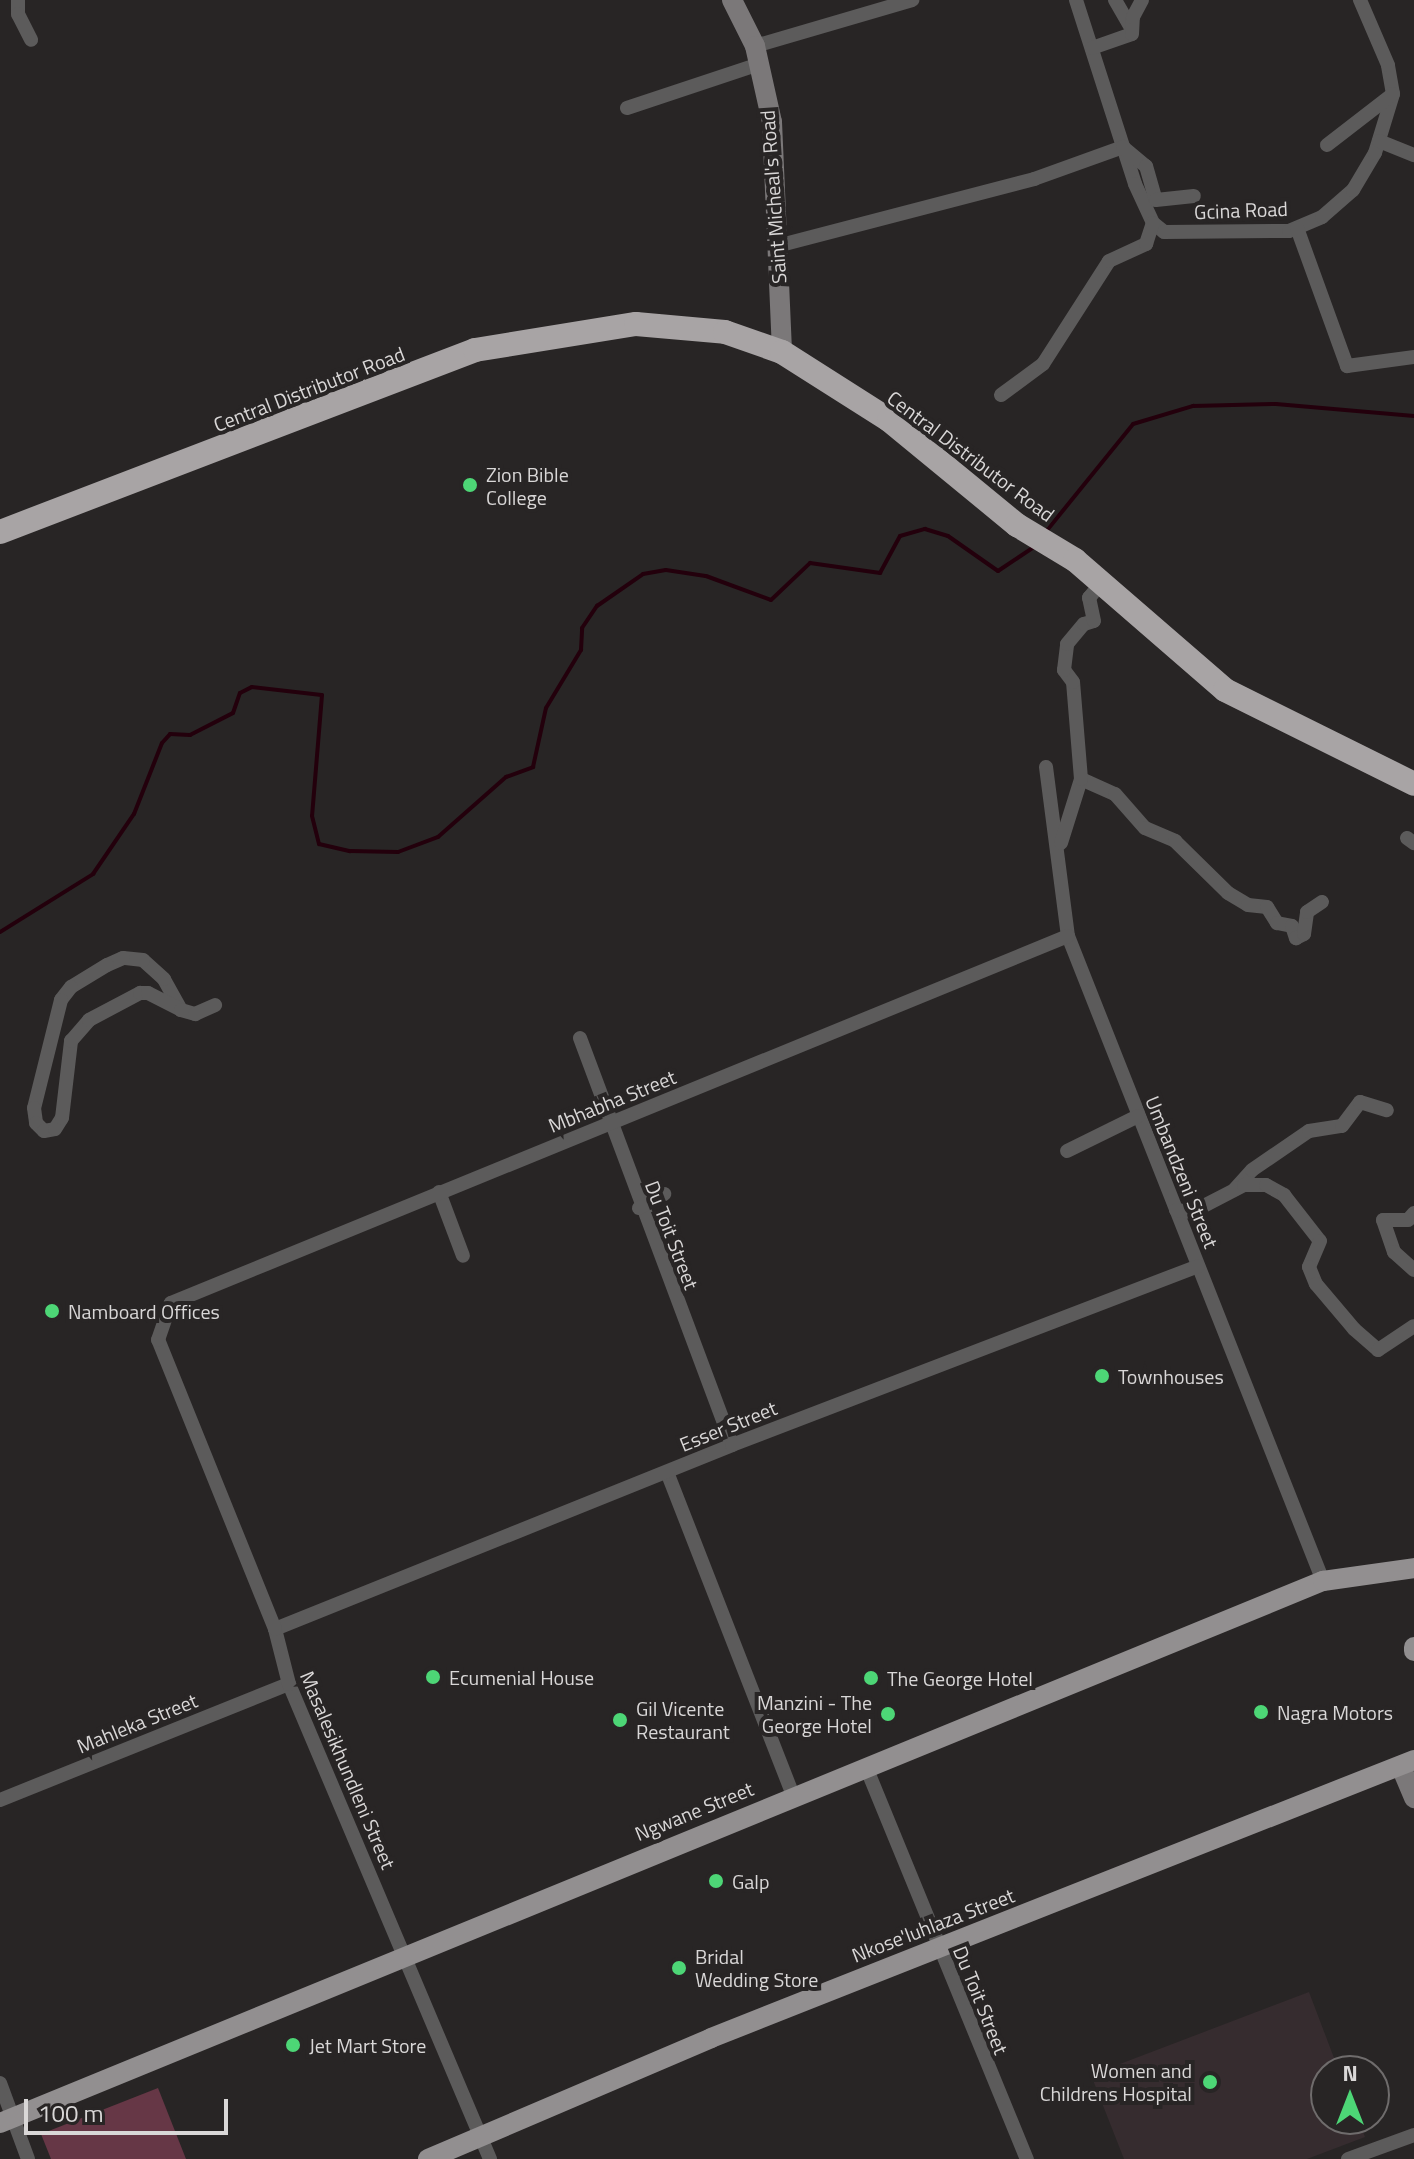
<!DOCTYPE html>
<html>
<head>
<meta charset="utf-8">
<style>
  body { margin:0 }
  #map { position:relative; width:1414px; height:2159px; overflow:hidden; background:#282525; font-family:"Titillium Web",sans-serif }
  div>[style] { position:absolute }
  .built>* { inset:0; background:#362c2f }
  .green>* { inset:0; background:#663746 }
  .stream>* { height:4px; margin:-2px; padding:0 2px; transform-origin:2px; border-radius:2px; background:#23000c }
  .street>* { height:14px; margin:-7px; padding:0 7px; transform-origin:7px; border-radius:7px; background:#5c5b5b }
  .secondary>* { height:20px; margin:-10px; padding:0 10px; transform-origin:10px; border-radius:10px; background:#7b7879 }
  .primary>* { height:20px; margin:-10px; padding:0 10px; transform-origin:10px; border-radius:10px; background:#928f90 }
  .highway>* { height:24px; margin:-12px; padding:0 12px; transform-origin:12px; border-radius:12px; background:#a8a4a5 }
  .dots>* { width:22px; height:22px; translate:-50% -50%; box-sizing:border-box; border:4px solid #282525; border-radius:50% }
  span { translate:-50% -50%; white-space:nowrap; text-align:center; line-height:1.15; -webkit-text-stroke:8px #282525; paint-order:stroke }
  .street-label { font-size:20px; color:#d9d7d7 }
  .poi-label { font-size:20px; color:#d9d7d7 }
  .left { translate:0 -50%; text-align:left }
  .right { translate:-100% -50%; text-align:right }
  .north { position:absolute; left:1310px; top:2055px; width:80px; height:80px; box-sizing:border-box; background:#282525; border:2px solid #6f6c6c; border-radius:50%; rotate:0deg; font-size:22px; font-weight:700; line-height:32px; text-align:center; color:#d9d7d7 }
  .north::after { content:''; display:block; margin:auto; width:28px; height:36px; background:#4dd676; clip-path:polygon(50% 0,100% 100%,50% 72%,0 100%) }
  .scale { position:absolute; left:24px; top:2099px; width:204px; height:36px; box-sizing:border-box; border:4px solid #d9d7d7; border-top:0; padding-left:10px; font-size:24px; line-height:28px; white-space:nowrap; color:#d9d7d7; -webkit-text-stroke:6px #282525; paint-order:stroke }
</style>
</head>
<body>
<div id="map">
  <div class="built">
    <div style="clip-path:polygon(1309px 1992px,1339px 2071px,1326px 2071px,1326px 2119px,1358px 2119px,1365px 2137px,1307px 2159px,1124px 2159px,1091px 2075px)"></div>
  </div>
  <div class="green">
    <div style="clip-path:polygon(158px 2088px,186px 2159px,51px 2159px,41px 2134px)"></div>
  </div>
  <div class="stream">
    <div style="left:1044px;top:534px;width:141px;rotate:-51deg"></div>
    <div style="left:1133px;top:424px;width:63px;rotate:-16.7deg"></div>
    <div style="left:1193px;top:406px;width:83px;rotate:-1.4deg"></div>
    <div style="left:1276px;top:404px;width:139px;rotate:5deg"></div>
    <div style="left:0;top:932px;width:110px;rotate:-31.9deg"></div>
    <div style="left:93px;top:874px;width:73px;rotate:-55.7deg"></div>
    <div style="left:134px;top:814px;width:76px;rotate:-68.5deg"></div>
    <div style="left:162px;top:743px;width:12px;rotate:-48deg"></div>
    <div style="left:170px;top:734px;width:20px;rotate:3deg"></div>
    <div style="left:190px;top:735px;width:48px;rotate:-27.1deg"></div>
    <div style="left:233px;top:713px;width:21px;rotate:-71deg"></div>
    <div style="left:240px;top:693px;width:13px;rotate:-27deg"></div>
    <div style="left:252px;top:687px;width:70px;rotate:6.5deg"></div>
    <div style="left:322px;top:695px;width:121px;rotate:94.7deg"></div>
    <div style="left:312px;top:816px;width:29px;rotate:76deg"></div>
    <div style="left:319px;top:844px;width:32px;rotate:13deg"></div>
    <div style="left:350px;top:851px;width:48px;rotate:1.2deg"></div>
    <div style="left:398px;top:852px;width:43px;rotate:-20.6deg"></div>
    <div style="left:438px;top:837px;width:91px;rotate:-41.4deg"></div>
    <div style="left:506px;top:777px;width:29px;rotate:-20deg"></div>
    <div style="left:533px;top:767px;width:60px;rotate:-77.6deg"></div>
    <div style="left:546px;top:708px;width:68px;rotate:-58.9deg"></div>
    <div style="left:581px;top:650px;width:22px;rotate:-87deg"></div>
    <div style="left:582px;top:628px;width:27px;rotate:-56deg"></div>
    <div style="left:597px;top:606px;width:56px;rotate:-34.8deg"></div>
    <div style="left:643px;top:574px;width:23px;rotate:-10deg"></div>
    <div style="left:666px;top:570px;width:40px;rotate:8.5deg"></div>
    <div style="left:706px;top:576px;width:69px;rotate:20.3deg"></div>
    <div style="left:771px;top:600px;width:54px;rotate:-43.5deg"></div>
    <div style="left:810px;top:563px;width:71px;rotate:8.1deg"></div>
    <div style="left:880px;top:573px;width:42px;rotate:-61.6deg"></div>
    <div style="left:900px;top:536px;width:26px;rotate:-16deg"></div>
    <div style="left:925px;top:529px;width:24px;rotate:17deg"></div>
    <div style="left:948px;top:536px;width:61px;rotate:35deg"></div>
    <div style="left:998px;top:571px;width:43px;rotate:-33.7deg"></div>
  </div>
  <div class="street">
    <div style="left:18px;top:0;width:14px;rotate:90deg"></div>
    <div style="left:18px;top:14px;width:29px;rotate:63deg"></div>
    <div style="left:1076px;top:0;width:193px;rotate:72.2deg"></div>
    <div style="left:1135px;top:184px;width:43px;rotate:65.2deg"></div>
    <div style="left:1153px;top:223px;width:14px;rotate:39deg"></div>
    <div style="left:1164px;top:232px;width:125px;rotate:-0.5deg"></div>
    <div style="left:1289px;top:231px;width:36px;rotate:-23deg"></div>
    <div style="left:1322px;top:217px;width:41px;rotate:-41.1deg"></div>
    <div style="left:1353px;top:190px;width:43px;rotate:-59.3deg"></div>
    <div style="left:1375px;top:153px;width:62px;rotate:-73deg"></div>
    <div style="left:1393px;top:94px;width:29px;rotate:-100deg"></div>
    <div style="left:1388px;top:65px;width:71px;rotate:-113.3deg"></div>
    <div style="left:1115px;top:0;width:30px;rotate:60deg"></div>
    <div style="left:755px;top:46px;width:164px;rotate:-16.3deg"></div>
    <div style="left:1092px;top:48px;width:42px;rotate:-19.3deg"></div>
    <div style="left:1132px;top:34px;width:17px;rotate:-87deg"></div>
    <div style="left:1133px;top:17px;width:19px;rotate:-62deg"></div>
    <div style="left:627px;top:108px;width:139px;rotate:-18.4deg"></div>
    <div style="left:1379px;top:141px;width:38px;rotate:22deg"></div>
    <div style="left:1327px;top:145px;width:83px;rotate:-37.7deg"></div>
    <div style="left:1297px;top:228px;width:147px;rotate:70.1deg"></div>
    <div style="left:1347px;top:366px;width:68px;rotate:-7.7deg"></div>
    <div style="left:777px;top:246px;width:266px;rotate:-14.6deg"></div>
    <div style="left:1034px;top:179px;width:95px;rotate:-19.8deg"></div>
    <div style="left:1123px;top:147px;width:30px;rotate:40deg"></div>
    <div style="left:1146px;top:166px;width:35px;rotate:74deg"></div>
    <div style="left:1156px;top:200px;width:38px;rotate:-6deg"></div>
    <div style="left:1001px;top:395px;width:52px;rotate:-36.4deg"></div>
    <div style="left:1043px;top:364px;width:122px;rotate:-57.3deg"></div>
    <div style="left:1109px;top:261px;width:41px;rotate:-24.7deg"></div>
    <div style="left:1146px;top:244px;width:22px;rotate:-72deg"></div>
    <div style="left:1046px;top:767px;width:170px;rotate:82.6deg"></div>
    <div style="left:1068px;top:936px;width:694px;rotate:68.43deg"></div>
    <div style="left:1081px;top:779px;width:37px;rotate:24deg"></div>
    <div style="left:1115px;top:794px;width:45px;rotate:48.6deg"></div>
    <div style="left:1145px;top:828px;width:33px;rotate:23deg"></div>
    <div style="left:1175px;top:841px;width:74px;rotate:44.5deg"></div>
    <div style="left:1228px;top:893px;width:23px;rotate:31deg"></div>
    <div style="left:1248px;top:905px;width:19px;rotate:6deg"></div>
    <div style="left:1267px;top:907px;width:19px;rotate:58deg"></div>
    <div style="left:1277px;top:923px;width:15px;rotate:11deg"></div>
    <div style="left:1292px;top:926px;width:13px;rotate:72deg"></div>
    <div style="left:1296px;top:938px;width:9px;rotate:-27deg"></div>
    <div style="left:1304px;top:934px;width:22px;rotate:-82deg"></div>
    <div style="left:1307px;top:912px;width:18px;rotate:-34deg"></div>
    <div style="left:1407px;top:838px;width:9px;rotate:36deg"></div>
    <div style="left:1061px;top:843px;width:67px;rotate:-72.6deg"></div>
    <div style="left:1081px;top:779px;width:97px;rotate:-94.7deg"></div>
    <div style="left:1073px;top:682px;width:15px;rotate:-127deg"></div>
    <div style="left:1064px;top:670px;width:26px;rotate:-83deg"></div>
    <div style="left:1067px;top:644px;width:26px;rotate:-50deg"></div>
    <div style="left:1084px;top:624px;width:10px;rotate:-17deg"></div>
    <div style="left:1094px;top:621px;width:24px;rotate:-102deg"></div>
    <div style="left:1089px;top:598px;width:21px;rotate:-51deg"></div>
    <div style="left:181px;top:1010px;width:35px;rotate:-119deg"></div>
    <div style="left:164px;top:979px;width:28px;rotate:-138deg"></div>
    <div style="left:143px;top:960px;width:20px;rotate:-174deg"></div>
    <div style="left:123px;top:958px;width:17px;rotate:156deg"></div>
    <div style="left:107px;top:965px;width:42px;rotate:148.6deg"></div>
    <div style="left:71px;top:987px;width:16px;rotate:128deg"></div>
    <div style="left:61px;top:1000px;width:111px;rotate:104deg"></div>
    <div style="left:34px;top:1108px;width:15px;rotate:82deg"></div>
    <div style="left:36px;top:1123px;width:11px;rotate:45deg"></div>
    <div style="left:44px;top:1131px;width:11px;rotate:-10deg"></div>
    <div style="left:55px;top:1129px;width:13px;rotate:-58deg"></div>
    <div style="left:62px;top:1118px;width:78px;rotate:-83.3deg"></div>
    <div style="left:71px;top:1041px;width:28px;rotate:-49deg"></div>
    <div style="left:89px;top:1020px;width:58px;rotate:-27.9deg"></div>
    <div style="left:140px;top:993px;width:8px"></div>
    <div style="left:148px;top:993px;width:37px;rotate:27deg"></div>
    <div style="left:181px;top:1010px;width:15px;rotate:16deg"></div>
    <div style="left:195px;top:1014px;width:22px;rotate:-24deg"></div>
    <div style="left:580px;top:1038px;width:434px;rotate:69.5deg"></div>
    <div style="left:1067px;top:1151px;width:79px;rotate:-26.2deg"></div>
    <div style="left:1235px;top:1189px;width:25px;rotate:-48deg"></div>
    <div style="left:1252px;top:1170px;width:69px;rotate:-34.4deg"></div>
    <div style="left:1309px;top:1131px;width:33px;rotate:-9deg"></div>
    <div style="left:1342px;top:1126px;width:30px;rotate:-53deg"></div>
    <div style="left:1360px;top:1102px;width:28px;rotate:17deg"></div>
    <div style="left:439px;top:1192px;width:68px;rotate:69.4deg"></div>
    <div style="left:639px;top:1208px;width:29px;rotate:-29deg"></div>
    <div style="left:1176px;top:1210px;width:16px;rotate:7deg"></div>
    <div style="left:1192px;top:1212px;width:59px;rotate:-27.4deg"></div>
    <div style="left:1244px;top:1185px;width:22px"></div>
    <div style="left:1266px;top:1185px;width:21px;rotate:29deg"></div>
    <div style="left:1284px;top:1195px;width:58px;rotate:52deg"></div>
    <div style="left:1320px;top:1241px;width:28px;rotate:113deg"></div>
    <div style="left:1309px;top:1267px;width:18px;rotate:68deg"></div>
    <div style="left:1316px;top:1284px;width:59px;rotate:49.8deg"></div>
    <div style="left:1354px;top:1329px;width:32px;rotate:41deg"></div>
    <div style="left:1378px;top:1350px;width:43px;rotate:-33.7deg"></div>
    <div style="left:1414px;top:1213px;width:9px;rotate:131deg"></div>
    <div style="left:1408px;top:1220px;width:25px;rotate:180deg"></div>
    <div style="left:1383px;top:1220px;width:34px;rotate:71deg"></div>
    <div style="left:1394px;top:1252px;width:27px;rotate:42deg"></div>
    <div style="left:667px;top:1472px;width:348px;rotate:68.7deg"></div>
    <div style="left:275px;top:1629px;width:493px;rotate:-21.9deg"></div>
    <div style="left:732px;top:1445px;width:499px;rotate:-21deg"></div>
    <div style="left:866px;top:1767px;width:424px;rotate:67.7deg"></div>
    <div style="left:0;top:1800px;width:311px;rotate:-21.9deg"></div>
    <div style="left:0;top:2083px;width:81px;rotate:69.8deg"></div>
    <div style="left:490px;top:2159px;width:516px;rotate:-112.94deg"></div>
    <div style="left:289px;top:1684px;width:57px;rotate:-104.3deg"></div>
    <div style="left:275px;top:1629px;width:312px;rotate:-112deg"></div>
    <div style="left:158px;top:1340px;width:39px;rotate:-71deg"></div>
    <div style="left:171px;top:1303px;width:969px;rotate:-22.25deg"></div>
    <div style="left:1348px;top:2159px;width:70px;rotate:-20deg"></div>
  </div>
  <div class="secondary">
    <div style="left:732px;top:0;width:51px;rotate:63.4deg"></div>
    <div style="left:755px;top:46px;width:78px;rotate:77.4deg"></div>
    <div style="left:772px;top:122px;width:230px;rotate:87.5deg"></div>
    <div style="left:1401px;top:1767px;width:34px;rotate:67deg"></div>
  </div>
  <div class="primary">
    <div style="left:1414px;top:1647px;width:4px;rotate:90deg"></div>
    <div style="left:0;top:2123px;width:1430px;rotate:-22.28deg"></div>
    <div style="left:1323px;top:1581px;width:92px;rotate:-8.1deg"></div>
    <div style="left:428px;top:2159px;width:308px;rotate:-23.1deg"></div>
    <div style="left:711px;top:2038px;width:756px;rotate:-21.58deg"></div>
  </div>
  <div class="highway">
    <div style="left:0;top:532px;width:509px;rotate:-20.96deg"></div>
    <div style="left:475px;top:350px;width:163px;rotate:-9.2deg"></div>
    <div style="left:636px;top:324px;width:89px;rotate:5.1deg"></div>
    <div style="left:725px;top:332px;width:60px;rotate:19.3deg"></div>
    <div style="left:782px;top:352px;width:127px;rotate:32.4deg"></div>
    <div style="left:889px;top:420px;width:166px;rotate:39.4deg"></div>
    <div style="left:1017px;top:525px;width:68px;rotate:31.1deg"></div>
    <div style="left:1075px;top:560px;width:198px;rotate:40.9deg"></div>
    <div style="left:1225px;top:690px;width:211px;rotate:26.4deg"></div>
  </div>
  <div class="dots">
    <div style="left:470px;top:485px;background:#4dd676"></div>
    <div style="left:52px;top:1311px;background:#4dd676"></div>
    <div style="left:1102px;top:1376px;background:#4dd676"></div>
    <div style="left:433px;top:1677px;background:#4dd676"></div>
    <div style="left:871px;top:1678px;background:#4dd676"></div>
    <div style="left:1261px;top:1712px;background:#4dd676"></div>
    <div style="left:888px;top:1714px;background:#4dd676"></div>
    <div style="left:620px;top:1720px;background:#4dd676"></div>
    <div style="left:716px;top:1881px;background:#4dd676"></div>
    <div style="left:679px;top:1968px;background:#4dd676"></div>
    <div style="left:293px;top:2045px;background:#4dd676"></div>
    <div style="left:1210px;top:2082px;background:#4dd676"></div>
  </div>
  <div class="street-label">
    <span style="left:773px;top:197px;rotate:-94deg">Saint Micheal's Road</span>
    <span style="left:1241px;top:210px;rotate:-2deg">Gcina Road</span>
    <span style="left:309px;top:389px;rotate:-21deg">Central Distributor Road</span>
    <span style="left:971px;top:456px;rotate:37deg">Central Distributor Road</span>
    <span style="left:612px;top:1101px;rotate:-22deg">Mbhabha Street</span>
    <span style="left:1182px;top:1172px;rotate:68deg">Umbandzeni Street</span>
    <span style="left:672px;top:1235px;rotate:69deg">Du Toit Street</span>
    <span style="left:728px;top:1426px;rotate:-22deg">Esser Street</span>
    <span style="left:137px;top:1723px;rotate:-22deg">Mahleka Street</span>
    <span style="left:348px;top:1770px;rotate:67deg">Masalesikhundleni Street</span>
    <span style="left:694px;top:1811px;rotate:-22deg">Ngwane Street</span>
    <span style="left:933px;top:1925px;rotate:-21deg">Nkose'luhlaza Street</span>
    <span style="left:981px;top:2000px;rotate:68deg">Du Toit Street</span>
  </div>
  <div class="poi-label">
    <span class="left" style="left:486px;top:486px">Zion Bible<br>College</span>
    <span class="left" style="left:68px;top:1311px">Namboard Offices</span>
    <span class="left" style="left:1118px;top:1376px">Townhouses</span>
    <span class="left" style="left:449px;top:1677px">Ecumenial House</span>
    <span class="left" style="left:887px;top:1678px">The George Hotel</span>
    <span class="right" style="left:872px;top:1714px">Manzini - The<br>George Hotel</span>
    <span class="left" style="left:636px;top:1720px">Gil Vicente<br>Restaurant</span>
    <span class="left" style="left:1277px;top:1712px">Nagra Motors</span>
    <span class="left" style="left:732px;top:1881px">Galp</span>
    <span class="left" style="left:695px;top:1968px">Bridal<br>Wedding Store</span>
    <span class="left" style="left:309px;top:2045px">Jet Mart Store</span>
    <span class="right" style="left:1192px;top:2082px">Women and<br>Childrens Hospital</span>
  </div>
  <div class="north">N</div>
  <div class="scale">100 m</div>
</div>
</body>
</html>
